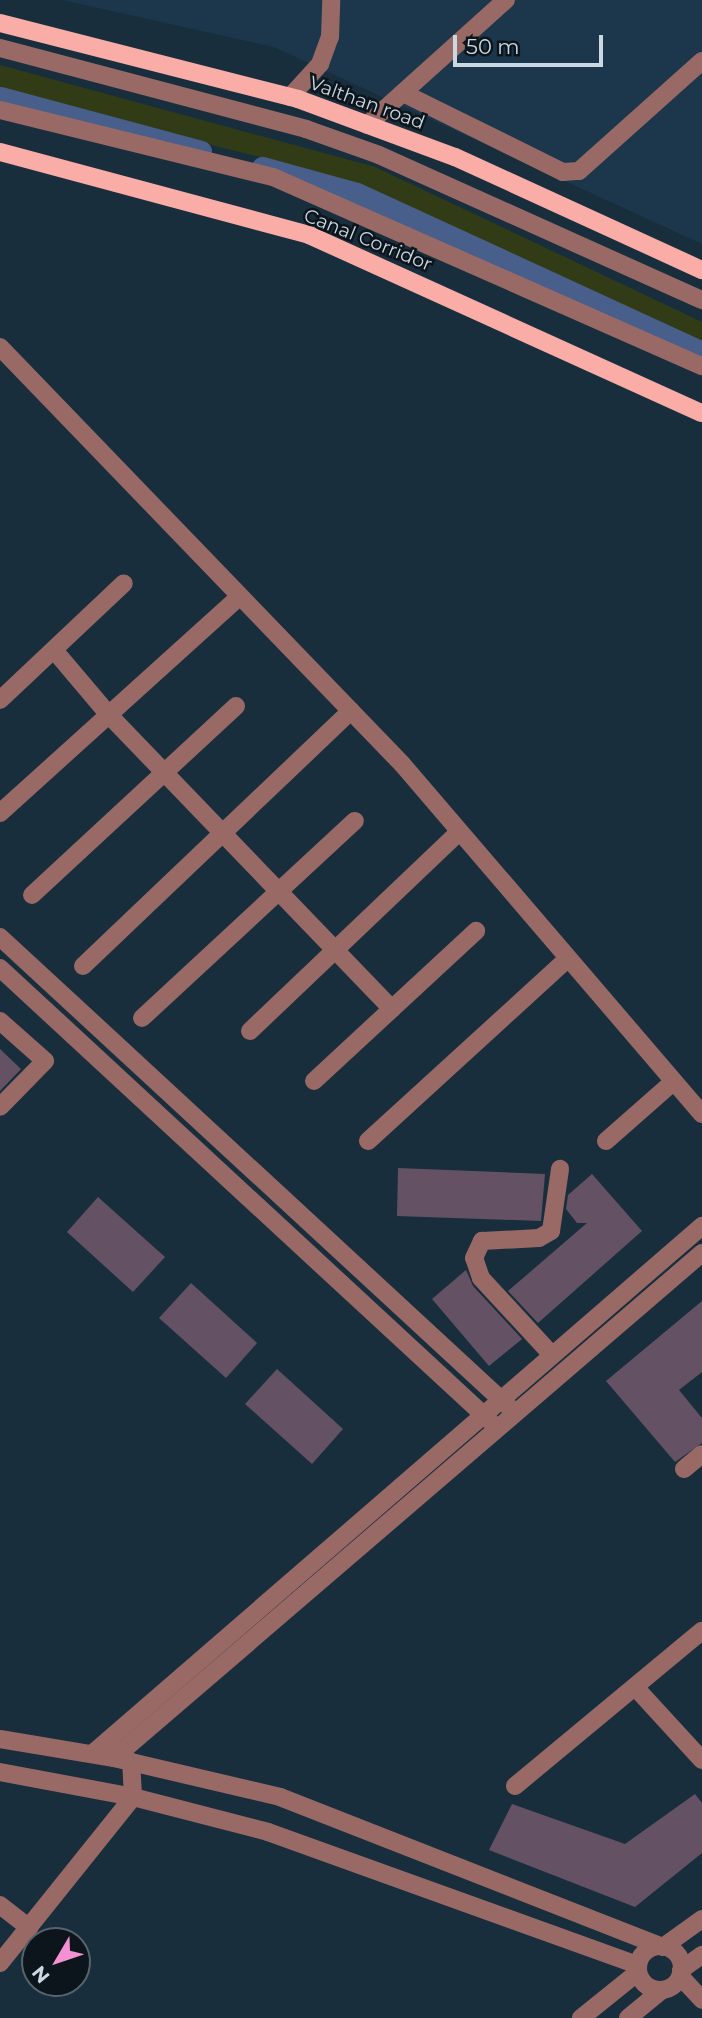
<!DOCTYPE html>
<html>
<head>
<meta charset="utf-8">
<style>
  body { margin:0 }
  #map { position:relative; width:702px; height:2018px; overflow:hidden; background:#192e3d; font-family:Montserrat,sans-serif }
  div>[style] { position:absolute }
  .built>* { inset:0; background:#1c374c }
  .green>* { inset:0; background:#313c16 }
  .canal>* { height:21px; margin:-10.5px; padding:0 10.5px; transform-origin:10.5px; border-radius:10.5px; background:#495f8b }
  .building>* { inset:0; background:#645164 }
  .minor>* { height:18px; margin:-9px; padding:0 9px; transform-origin:9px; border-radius:9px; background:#996966 }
  .minor>.ring { margin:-9px; padding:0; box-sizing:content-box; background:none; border:18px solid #996966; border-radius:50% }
  .major>* { height:18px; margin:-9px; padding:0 9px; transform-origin:9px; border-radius:9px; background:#faada7 }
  span { translate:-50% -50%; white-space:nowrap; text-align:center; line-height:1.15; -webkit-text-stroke:5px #0c151c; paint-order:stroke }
  .street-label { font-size:19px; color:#cbd8e2 }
  .north { position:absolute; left:21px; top:1927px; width:70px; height:70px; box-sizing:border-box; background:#0c151c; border:2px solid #58636b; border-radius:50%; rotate:231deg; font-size:19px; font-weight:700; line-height:28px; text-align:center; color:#cbd8e2 }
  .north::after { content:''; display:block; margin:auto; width:24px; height:32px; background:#f591d2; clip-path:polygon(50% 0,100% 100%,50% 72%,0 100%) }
  .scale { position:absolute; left:453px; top:35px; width:150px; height:32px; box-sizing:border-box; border:4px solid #cbd8e2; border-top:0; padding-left:9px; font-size:21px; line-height:24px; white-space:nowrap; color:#cbd8e2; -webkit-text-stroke:5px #0c151c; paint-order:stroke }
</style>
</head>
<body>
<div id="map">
  <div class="built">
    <div style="clip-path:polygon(63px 0,702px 0,702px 244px,274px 47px)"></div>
  </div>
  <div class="green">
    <div style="clip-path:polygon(0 65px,375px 167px,702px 322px,702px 347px,358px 186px,289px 164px,0 93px)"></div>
  </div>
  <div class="canal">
    <div style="left:0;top:97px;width:208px;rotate:15deg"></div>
    <div style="left:262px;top:167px;width:98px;rotate:15.3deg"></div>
    <div style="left:357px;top:193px;width:380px;rotate:24.7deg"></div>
  </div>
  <div class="building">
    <div style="clip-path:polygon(0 1049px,21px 1069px,0 1091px)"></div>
    <div style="clip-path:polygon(398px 1168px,545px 1174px,541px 1221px,397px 1216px)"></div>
    <div style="clip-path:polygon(592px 1174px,642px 1231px,538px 1323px,508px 1291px,587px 1223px,577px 1223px,566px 1209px,568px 1195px)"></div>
    <div style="clip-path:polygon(98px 1197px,165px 1257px,133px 1292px,67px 1232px)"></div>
    <div style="clip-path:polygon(466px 1270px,473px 1286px,522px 1339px,489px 1366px,432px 1299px)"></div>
    <div style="clip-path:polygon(191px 1283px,257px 1343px,226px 1378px,159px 1318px)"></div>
    <div style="clip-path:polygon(702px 1301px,702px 1372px,679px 1390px,702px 1418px,702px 1443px,675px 1462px,606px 1381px)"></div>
    <div style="clip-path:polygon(277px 1369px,343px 1429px,312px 1464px,245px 1404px)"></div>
    <div style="clip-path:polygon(695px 1794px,702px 1803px,702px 1853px,635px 1907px,489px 1850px,512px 1804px,625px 1844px)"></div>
  </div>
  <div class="minor">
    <div style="left:0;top:48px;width:317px;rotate:14.8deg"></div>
    <div style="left:306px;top:129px;width:77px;rotate:19.6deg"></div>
    <div style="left:379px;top:155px;width:354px;rotate:24.2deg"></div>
    <div style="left:405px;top:94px;width:176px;rotate:26.3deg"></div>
    <div style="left:563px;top:172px;width:16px;rotate:-4deg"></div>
    <div style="left:579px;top:171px;width:165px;rotate:-41.8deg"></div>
    <div style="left:290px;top:97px;width:45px;rotate:-47.7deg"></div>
    <div style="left:320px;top:64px;width:29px;rotate:-70deg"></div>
    <div style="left:330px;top:37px;width:37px;rotate:-88deg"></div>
    <div style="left:0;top:110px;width:281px;rotate:13.8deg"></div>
    <div style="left:273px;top:177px;width:469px;rotate:23.8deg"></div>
    <div style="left:367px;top:125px;width:187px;rotate:-42deg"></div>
    <div style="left:0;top:347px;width:579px;rotate:46.05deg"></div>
    <div style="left:402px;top:764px;width:461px;rotate:49.4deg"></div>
    <div style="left:54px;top:650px;width:85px;rotate:49.8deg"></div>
    <div style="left:109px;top:715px;width:408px;rotate:46.1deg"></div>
    <div style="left:0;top:700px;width:170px;rotate:-43.3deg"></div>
    <div style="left:0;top:813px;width:322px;rotate:-42.1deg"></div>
    <div style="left:32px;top:895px;width:278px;rotate:-42.8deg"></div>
    <div style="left:0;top:937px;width:693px;rotate:42.72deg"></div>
    <div style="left:83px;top:966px;width:370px;rotate:-43.6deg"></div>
    <div style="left:0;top:968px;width:667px;rotate:42.75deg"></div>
    <div style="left:142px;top:1018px;width:290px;rotate:-42.8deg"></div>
    <div style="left:0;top:1021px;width:60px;rotate:41.6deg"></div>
    <div style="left:45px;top:1061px;width:64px;rotate:134.4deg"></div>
    <div style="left:250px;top:1031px;width:289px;rotate:-43.6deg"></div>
    <div style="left:314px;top:1081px;width:221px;rotate:-42.8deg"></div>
    <div style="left:368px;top:1141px;width:270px;rotate:-42.4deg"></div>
    <div style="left:606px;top:1141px;width:89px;rotate:-41.4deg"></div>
    <div style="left:552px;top:1355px;width:105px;rotate:-132.7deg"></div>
    <div style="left:481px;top:1278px;width:21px;rotate:-109deg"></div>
    <div style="left:474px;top:1258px;width:19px;rotate:-65deg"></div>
    <div style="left:482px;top:1241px;width:57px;rotate:-3deg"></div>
    <div style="left:539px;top:1238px;width:14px;rotate:-30deg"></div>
    <div style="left:551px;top:1231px;width:63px;rotate:-81.7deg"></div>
    <div style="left:684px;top:1469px;width:23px;rotate:-40deg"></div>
    <div style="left:635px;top:1687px;width:99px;rotate:47.5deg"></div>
    <div style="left:0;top:1739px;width:116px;rotate:9.5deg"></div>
    <div style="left:114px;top:1758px;width:171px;rotate:13.2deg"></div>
    <div style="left:280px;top:1797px;width:408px;rotate:21.4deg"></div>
    <div style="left:92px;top:1754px;width:807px;rotate:-40.88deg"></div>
    <div style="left:114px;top:1758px;width:775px;rotate:-40.66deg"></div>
    <div style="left:0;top:1772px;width:135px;rotate:10.6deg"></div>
    <div style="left:133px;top:1797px;width:139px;rotate:14.5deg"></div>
    <div style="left:268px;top:1832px;width:393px;rotate:19.8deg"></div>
    <div style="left:515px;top:1786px;width:243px;rotate:-39.7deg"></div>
    <div style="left:0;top:1905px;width:37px;rotate:38deg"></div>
    <div class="ring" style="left:638px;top:1946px;width:26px;height:26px"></div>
    <div style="left:663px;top:1947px;width:48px;rotate:-35.7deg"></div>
    <div style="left:0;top:1963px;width:213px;rotate:-51.3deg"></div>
    <div style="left:133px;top:1797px;width:35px;rotate:-93deg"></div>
    <div style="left:681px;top:1970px;width:26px;rotate:-36deg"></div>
    <div style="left:680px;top:1976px;width:33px;rotate:47deg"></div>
    <div style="left:581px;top:2018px;width:73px;rotate:-38.9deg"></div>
    <div style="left:628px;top:2018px;width:44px;rotate:-39.5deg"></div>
  </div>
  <div class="major">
    <div style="left:0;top:23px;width:308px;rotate:14.3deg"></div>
    <div style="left:298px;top:99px;width:167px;rotate:20.3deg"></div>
    <div style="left:455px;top:157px;width:272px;rotate:24.6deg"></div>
    <div style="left:0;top:152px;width:320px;rotate:15deg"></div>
    <div style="left:309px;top:235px;width:431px;rotate:24.4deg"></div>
  </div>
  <div class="street-label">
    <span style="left:367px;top:103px;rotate:20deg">Valthan road</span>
    <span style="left:368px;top:240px;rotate:22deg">Canal Corridor</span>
  </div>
  <div class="north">N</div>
  <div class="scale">50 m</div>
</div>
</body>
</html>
